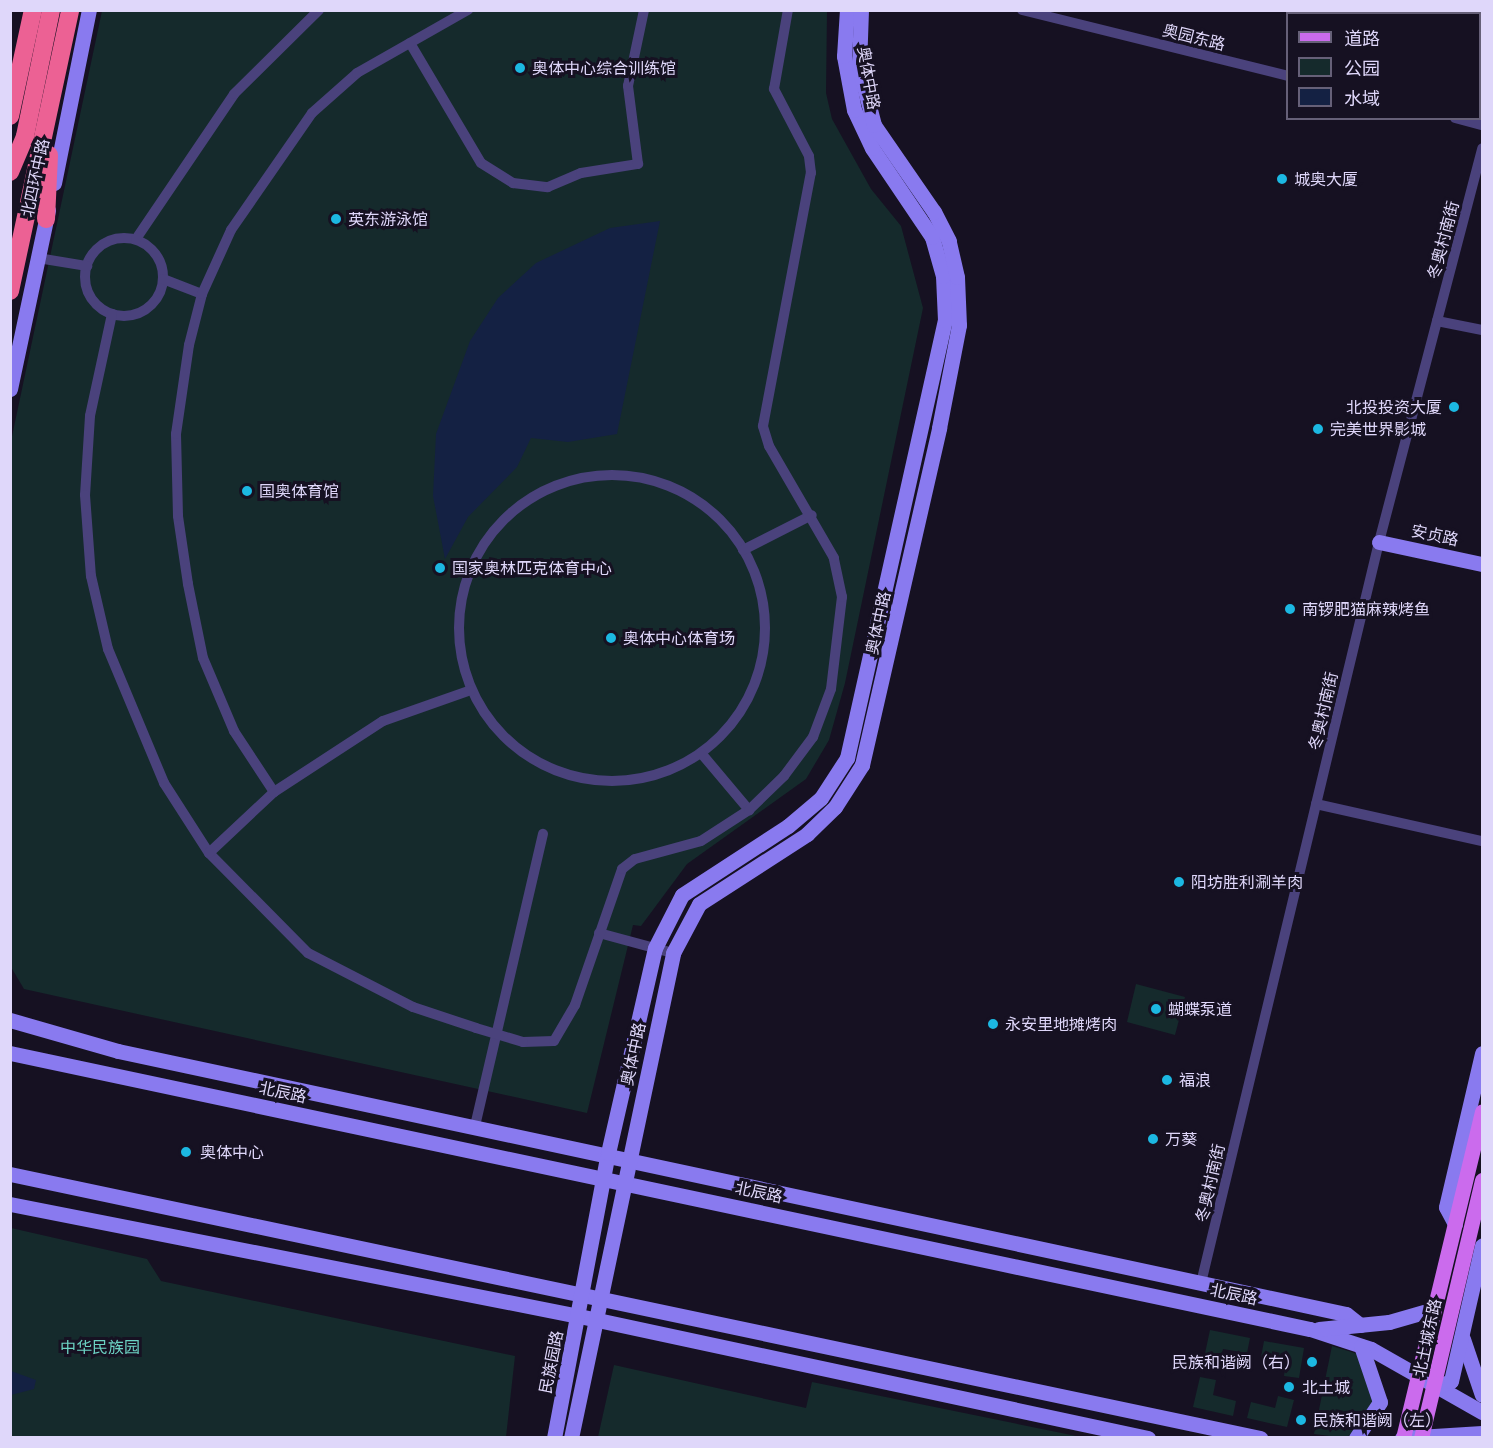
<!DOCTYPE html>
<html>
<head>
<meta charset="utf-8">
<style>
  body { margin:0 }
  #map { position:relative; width:1493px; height:1448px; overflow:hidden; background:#161122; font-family:"IBM Plex Sans","Noto Sans SC",sans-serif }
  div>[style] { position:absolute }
  .green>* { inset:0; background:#152a2c }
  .water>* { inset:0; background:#142143 }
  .street>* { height:10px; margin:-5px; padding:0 5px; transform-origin:5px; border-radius:5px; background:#4a427c }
  .street>.ring { margin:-5px; padding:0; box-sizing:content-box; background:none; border:10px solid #4a427c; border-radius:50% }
  .secondary>* { height:15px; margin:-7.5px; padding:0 7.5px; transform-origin:7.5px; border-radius:7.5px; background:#897aef }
  .primary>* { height:15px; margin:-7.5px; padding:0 7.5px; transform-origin:7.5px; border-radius:7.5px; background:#cb6bed }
  .highway>* { height:18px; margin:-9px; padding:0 9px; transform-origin:9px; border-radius:9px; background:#ec6194 }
  .street-bridge>* { height:10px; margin:-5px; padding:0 5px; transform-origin:5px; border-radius:5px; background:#4a427c }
  .dots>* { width:16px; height:16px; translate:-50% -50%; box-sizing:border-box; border:3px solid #161122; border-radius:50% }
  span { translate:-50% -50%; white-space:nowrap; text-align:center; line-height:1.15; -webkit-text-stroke:6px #161122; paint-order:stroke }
  .street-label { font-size:16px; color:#dfd7fa }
  .poi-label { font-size:16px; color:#dfd7fa }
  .left { translate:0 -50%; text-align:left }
  .right { translate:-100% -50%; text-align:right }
  .park-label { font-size:16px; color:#6cd2c3 }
  .frame { position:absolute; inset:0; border:12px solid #dfd7fa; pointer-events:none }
  .legend { position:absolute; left:1286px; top:12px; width:195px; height:108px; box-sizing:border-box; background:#161122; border:2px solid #666078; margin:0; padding:8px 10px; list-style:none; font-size:18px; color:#dfd7fa }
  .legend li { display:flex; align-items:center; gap:12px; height:30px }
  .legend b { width:30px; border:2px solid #666078 }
</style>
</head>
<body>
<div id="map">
  <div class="green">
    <div style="clip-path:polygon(102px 11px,827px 11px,826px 93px,832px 119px,871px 189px,901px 226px,923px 308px,845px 683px,829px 740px,806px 779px,687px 864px,641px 926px,633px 925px,587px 1113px,24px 989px,11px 967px,11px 441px)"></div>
    <div style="clip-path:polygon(1136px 984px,1185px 997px,1175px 1035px,1127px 1022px)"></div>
    <div style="clip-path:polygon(11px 1228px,147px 1259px,161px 1281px,515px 1356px,506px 1437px,11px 1438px)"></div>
    <div style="clip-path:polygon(1210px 1330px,1250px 1338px,1247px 1353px,1223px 1349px,1220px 1361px,1204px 1358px)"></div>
    <div style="clip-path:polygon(1264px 1341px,1304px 1348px,1299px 1378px,1284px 1376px,1286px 1361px,1261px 1357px)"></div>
    <div style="clip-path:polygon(1332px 1346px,1361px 1355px,1378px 1391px,1364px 1423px,1346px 1438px,1314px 1434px)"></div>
    <div style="clip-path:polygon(614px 1365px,806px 1408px,812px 1382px,1081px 1437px,598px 1437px)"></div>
    <div style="clip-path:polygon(1200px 1377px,1216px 1380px,1213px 1395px,1236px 1401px,1233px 1416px,1193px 1407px)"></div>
    <div style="clip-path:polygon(1278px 1396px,1294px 1400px,1287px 1427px,1247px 1418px,1251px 1402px,1275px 1408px)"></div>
  </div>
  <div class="water">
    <div style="clip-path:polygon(660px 221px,617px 434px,568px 442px,531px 438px,517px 467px,468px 517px,445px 559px,433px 496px,436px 434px,470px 341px,498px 298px,536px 263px,610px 228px)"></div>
    <div style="clip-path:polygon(11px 1371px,36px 1380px,34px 1389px,11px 1395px)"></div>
  </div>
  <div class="street">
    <div style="left:1022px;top:10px;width:274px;rotate:13.9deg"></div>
    <div style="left:410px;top:43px;width:139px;rotate:59.4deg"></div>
    <div style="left:481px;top:163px;width:38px;rotate:32deg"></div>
    <div style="left:513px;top:183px;width:35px;rotate:7deg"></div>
    <div style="left:548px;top:187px;width:36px;rotate:-23deg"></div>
    <div style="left:581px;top:173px;width:58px;rotate:-9deg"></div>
    <div style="left:638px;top:164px;width:79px;rotate:-97.3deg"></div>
    <div style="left:628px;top:86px;width:78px;rotate:-78.1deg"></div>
    <div style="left:1455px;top:118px;width:28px;rotate:15deg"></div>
    <div class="ring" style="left:85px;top:238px;width:68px;height:68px"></div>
    <div style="left:136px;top:239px;width:175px;rotate:-55.9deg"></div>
    <div style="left:234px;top:94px;width:120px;rotate:-44.7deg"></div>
    <div style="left:38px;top:258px;width:50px;rotate:9.3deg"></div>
    <div style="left:163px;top:279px;width:42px;rotate:21deg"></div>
    <div style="left:112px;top:314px;width:104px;rotate:102.2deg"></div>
    <div style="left:90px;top:416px;width:79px;rotate:93.6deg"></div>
    <div style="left:85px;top:495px;width:81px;rotate:85.8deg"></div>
    <div style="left:91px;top:576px;width:75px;rotate:76.9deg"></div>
    <div style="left:108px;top:649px;width:145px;rotate:67.3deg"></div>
    <div style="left:164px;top:783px;width:83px;rotate:57.3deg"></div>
    <div style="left:209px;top:853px;width:141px;rotate:45.3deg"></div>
    <div style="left:308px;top:953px;width:118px;rotate:27.2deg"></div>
    <div style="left:413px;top:1007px;width:66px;rotate:18.4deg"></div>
    <div style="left:1437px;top:321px;width:46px;rotate:11.3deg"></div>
    <div class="ring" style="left:459px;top:475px;width:296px;height:296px"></div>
    <div style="left:743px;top:550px;width:77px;rotate:-26.9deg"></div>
    <div style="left:701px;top:753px;width:75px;rotate:49.9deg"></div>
    <div style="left:274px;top:792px;width:73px;rotate:-123.3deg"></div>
    <div style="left:234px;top:731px;width:79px;rotate:-113deg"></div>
    <div style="left:203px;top:658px;width:76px;rotate:-101.5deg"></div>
    <div style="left:188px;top:584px;width:69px;rotate:-98.4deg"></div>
    <div style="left:178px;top:516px;width:82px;rotate:-91.4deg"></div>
    <div style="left:176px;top:434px;width:90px;rotate:-81.7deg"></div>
    <div style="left:189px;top:345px;width:53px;rotate:-75.7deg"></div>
    <div style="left:202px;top:294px;width:70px;rotate:-65.6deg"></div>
    <div style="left:231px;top:230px;width:142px;rotate:-55.3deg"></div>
    <div style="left:312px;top:113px;width:60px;rotate:-41.6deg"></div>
    <div style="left:357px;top:73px;width:128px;rotate:-29.6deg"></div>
    <div style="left:1316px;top:804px;width:170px;rotate:12.6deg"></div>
    <div style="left:209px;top:853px;width:89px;rotate:-43.2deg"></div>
    <div style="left:274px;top:792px;width:130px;rotate:-33.1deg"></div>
    <div style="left:383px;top:721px;width:93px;rotate:-19.4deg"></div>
    <div style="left:599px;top:933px;width:77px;rotate:15.1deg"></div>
    <div style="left:523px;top:1042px;width:31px;rotate:-2deg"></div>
    <div style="left:554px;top:1041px;width:42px;rotate:-59.7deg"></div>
    <div style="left:575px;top:1005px;width:144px;rotate:-70.9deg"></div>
    <div style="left:622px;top:869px;width:16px;rotate:-38deg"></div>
    <div style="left:635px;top:859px;width:68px;rotate:-15.3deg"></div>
    <div style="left:701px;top:841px;width:57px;rotate:-32.9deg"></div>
    <div style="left:749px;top:810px;width:49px;rotate:-44.2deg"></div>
    <div style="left:784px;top:776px;width:49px;rotate:-53.4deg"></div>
    <div style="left:813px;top:737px;width:51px;rotate:-69.4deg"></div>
    <div style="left:831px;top:689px;width:93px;rotate:-83.2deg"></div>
    <div style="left:842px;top:597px;width:40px;rotate:-102deg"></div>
    <div style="left:834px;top:558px;width:129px;rotate:-120.1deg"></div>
    <div style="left:769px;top:446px;width:21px;rotate:-107deg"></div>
    <div style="left:763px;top:426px;width:258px;rotate:-79.3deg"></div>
    <div style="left:811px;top:173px;width:17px;rotate:-97deg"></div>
    <div style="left:809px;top:156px;width:76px;rotate:-117.6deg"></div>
    <div style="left:774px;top:89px;width:80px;rotate:-80deg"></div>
    <div style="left:475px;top:1126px;width:300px;rotate:-76.9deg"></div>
    <div style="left:1201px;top:1283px;width:762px;rotate:-76.49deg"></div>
    <div style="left:1379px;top:542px;width:407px;rotate:-75.3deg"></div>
  </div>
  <div class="secondary">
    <div style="left:54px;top:183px;width:177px;rotate:-78.6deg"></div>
    <div style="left:10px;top:389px;width:183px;rotate:-78deg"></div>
    <div style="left:1379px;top:542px;width:105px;rotate:12.1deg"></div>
    <div style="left:10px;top:1020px;width:112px;rotate:16deg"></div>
    <div style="left:118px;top:1051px;width:1256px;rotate:12.09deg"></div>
    <div style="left:1346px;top:1314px;width:18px;rotate:38deg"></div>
    <div style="left:10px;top:1053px;width:1329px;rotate:11.99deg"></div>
    <div style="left:1310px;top:1329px;width:64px;rotate:18.2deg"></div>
    <div style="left:1371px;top:1349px;width:128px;rotate:29.6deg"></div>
    <div style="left:10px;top:1174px;width:1278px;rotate:11.93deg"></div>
    <div style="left:10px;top:1204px;width:580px;rotate:11.14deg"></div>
    <div style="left:579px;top:1316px;width:582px;rotate:12.1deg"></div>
    <div style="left:1455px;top:1224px;width:19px;rotate:-118deg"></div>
    <div style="left:1446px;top:1207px;width:158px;rotate:-76.8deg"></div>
    <div style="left:1319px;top:1329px;width:70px;rotate:-5.7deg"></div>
    <div style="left:1389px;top:1322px;width:47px;rotate:-16.1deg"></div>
    <div style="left:1463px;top:1339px;width:59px;rotate:71.3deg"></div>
    <div style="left:1433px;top:1388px;width:19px;rotate:-21deg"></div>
    <div style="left:1451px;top:1381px;width:139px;rotate:-77.1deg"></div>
    <div style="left:554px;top:1438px;width:290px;rotate:-79.3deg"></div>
    <div style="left:608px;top:1153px;width:210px;rotate:-77.1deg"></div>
    <div style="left:655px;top:948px;width:59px;rotate:-63deg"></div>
    <div style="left:682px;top:895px;width:126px;rotate:-33.1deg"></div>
    <div style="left:788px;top:826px;width:43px;rotate:-40.3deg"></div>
    <div style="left:821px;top:798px;width:48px;rotate:-57deg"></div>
    <div style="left:847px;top:758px;width:449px;rotate:-77.4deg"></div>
    <div style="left:945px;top:320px;width:44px;rotate:-92.6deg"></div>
    <div style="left:943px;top:276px;width:41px;rotate:-105.8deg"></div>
    <div style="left:932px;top:237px;width:107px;rotate:-124deg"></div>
    <div style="left:872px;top:148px;width:42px;rotate:-115.3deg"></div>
    <div style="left:854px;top:110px;width:55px;rotate:-100.5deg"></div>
    <div style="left:844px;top:56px;width:46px;rotate:-86.3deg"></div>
    <div style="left:571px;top:1438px;width:496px;rotate:-78.1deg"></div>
    <div style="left:673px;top:953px;width:55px;rotate:-62deg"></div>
    <div style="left:699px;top:904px;width:129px;rotate:-32.9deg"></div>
    <div style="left:807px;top:834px;width:39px;rotate:-44deg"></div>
    <div style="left:835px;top:807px;width:50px;rotate:-57.3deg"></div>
    <div style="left:862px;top:765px;width:346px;rotate:-77.1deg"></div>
    <div style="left:939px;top:428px;width:105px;rotate:-79deg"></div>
    <div style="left:959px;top:325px;width:48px;rotate:-92.4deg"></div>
    <div style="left:957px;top:277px;width:37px;rotate:-103deg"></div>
    <div style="left:949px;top:241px;width:33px;rotate:-117deg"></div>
    <div style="left:934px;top:212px;width:106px;rotate:-124.6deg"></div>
    <div style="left:874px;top:125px;width:60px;rotate:-104.5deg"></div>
    <div style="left:859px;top:67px;width:57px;rotate:-88deg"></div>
    <div style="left:1356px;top:1438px;width:43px;rotate:-56.3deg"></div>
    <div style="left:1380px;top:1402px;width:59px;rotate:-108.7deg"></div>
    <div style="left:1402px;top:1438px;width:80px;rotate:-3.6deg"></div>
  </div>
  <div class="primary">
    <div style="left:1403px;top:1438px;width:336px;rotate:-76.4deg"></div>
    <div style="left:1421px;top:1438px;width:265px;rotate:-76.7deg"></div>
  </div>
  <div class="highway">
    <div style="left:10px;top:116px;width:108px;rotate:-77.8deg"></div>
    <div style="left:10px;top:172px;width:39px;rotate:-67deg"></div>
    <div style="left:25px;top:136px;width:129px;rotate:-78.3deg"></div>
    <div style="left:46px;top:219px;width:64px;rotate:-87.3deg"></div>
    <div style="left:10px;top:291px;width:287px;rotate:-77.9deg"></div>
  </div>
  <div class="street-bridge">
    <div style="left:476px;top:1028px;width:49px;rotate:16.6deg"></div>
  </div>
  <div class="dots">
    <div style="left:520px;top:68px;background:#1cb8e2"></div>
    <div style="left:1282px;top:179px;background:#1cb8e2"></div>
    <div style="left:336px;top:219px;background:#1cb8e2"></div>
    <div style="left:1454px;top:407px;background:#1cb8e2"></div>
    <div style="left:1318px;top:429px;background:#1cb8e2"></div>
    <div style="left:247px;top:491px;background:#1cb8e2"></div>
    <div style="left:440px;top:568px;background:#1cb8e2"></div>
    <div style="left:1290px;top:609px;background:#1cb8e2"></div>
    <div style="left:611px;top:638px;background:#1cb8e2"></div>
    <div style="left:1179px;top:882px;background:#1cb8e2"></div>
    <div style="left:1156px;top:1009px;background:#1cb8e2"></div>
    <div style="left:993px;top:1024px;background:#1cb8e2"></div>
    <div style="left:1167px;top:1080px;background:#1cb8e2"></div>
    <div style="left:1153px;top:1139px;background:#1cb8e2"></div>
    <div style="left:186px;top:1152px;background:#1cb8e2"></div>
    <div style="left:1312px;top:1362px;background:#1cb8e2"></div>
    <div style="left:1289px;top:1387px;background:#1cb8e2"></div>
    <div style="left:1301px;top:1420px;background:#1cb8e2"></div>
  </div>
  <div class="street-label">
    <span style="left:1194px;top:37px;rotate:14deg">奥园东路</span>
    <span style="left:869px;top:78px;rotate:80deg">奥体中路</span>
    <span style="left:35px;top:178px;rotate:-78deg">北四环中路</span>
    <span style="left:1443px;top:240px;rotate:-75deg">冬奥村南街</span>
    <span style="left:1435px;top:535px;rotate:12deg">安贞路</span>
    <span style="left:878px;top:623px;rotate:-78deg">奥体中路</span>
    <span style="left:1323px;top:711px;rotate:-77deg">冬奥村南街</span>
    <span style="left:633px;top:1054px;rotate:-78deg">奥体中路</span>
    <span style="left:283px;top:1092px;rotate:12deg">北辰路</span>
    <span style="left:1210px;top:1183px;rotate:-77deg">冬奥村南街</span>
    <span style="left:759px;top:1192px;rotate:12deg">北辰路</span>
    <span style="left:1234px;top:1294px;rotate:12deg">北辰路</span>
    <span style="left:1427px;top:1338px;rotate:-78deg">北土城东路</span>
    <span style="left:551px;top:1362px;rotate:-79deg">民族园路</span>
  </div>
  <div class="poi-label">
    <span class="left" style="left:532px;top:68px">奥体中心综合训练馆</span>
    <span class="left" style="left:1294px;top:179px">城奥大厦</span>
    <span class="left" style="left:348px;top:219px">英东游泳馆</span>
    <span class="right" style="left:1442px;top:407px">北投投资大厦</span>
    <span class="left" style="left:1330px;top:429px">完美世界影城</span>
    <span class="left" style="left:259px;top:491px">国奥体育馆</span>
    <span class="left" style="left:452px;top:568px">国家奥林匹克体育中心</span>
    <span class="left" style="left:1302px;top:609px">南锣肥猫麻辣烤鱼</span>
    <span class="left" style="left:623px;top:638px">奥体中心体育场</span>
    <span class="left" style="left:1191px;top:882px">阳坊胜利涮羊肉</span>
    <span class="left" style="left:1168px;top:1009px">蝴蝶泵道</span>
    <span class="left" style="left:1005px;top:1024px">永安里地摊烤肉</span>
    <span class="left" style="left:1179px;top:1080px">福浪</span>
    <span class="left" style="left:1165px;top:1139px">万葵</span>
    <span class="left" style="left:200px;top:1152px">奥体中心</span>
    <span class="right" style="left:1300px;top:1362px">民族和谐阙（右）</span>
    <span class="left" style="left:1302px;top:1387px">北土城</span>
    <span class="left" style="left:1313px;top:1420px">民族和谐阙（左）</span>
  </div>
  <div class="park-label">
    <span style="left:100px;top:1347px">中华民族园</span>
  </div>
  <div class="frame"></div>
  <ul class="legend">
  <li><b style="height:8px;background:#cb6bed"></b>道路</li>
  <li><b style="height:16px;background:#152a2c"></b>公园</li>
  <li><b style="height:16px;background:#142143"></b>水域</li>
  </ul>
</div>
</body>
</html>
